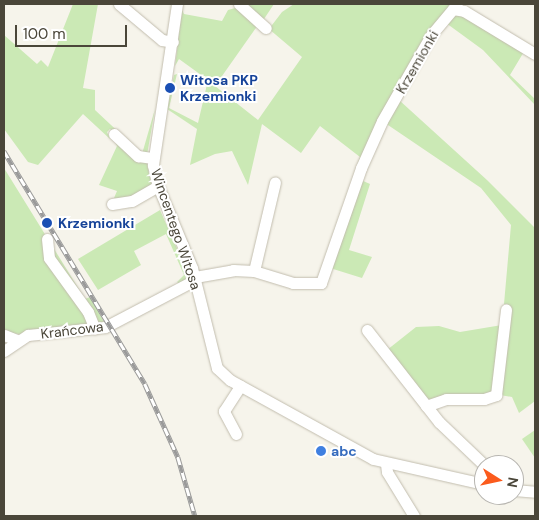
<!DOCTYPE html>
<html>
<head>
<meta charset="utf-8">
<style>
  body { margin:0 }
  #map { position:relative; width:539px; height:520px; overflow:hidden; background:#f6f4eb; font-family:"DM Sans",sans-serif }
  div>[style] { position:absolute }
  .green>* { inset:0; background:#cbe9b5 }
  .roads { filter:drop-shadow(0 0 1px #c2bdae) drop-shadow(0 0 1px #c2bdae) }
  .minor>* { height:11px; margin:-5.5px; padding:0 5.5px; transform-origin:5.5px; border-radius:5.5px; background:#fff }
  .rail>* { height:4.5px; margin-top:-2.25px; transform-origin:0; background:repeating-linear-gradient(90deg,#fff 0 8px,#9a9a9a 0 16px); box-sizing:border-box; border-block:1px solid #9a9a9a }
  .dots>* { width:14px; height:14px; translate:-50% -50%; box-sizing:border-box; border:2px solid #fff; border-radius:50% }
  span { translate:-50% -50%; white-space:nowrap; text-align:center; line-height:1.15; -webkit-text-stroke:4px #fff; paint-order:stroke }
  .street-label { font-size:14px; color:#4a4639 }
  .transit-label { font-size:14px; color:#164399; font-weight:700 }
  .left { translate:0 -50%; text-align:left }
  .shop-label { font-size:14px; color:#366cbe; font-weight:700 }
  .frame { position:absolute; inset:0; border:5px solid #4a4639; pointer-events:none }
  .north { position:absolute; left:474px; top:455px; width:50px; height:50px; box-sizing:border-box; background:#fff; border:1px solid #b7b5b0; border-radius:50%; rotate:100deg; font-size:14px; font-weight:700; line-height:20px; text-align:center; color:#4a4639 }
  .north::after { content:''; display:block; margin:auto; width:18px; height:22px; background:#fb5b1d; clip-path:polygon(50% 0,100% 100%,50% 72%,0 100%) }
  .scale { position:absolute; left:15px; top:25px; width:112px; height:22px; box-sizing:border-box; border:2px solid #4a4639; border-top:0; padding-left:6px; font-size:15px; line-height:18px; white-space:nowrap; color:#4a4639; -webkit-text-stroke:4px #fff; paint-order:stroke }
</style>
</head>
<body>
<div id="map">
  <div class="green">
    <div style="clip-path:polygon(73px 4px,98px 4px,83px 88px,95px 90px,95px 110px,142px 154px,155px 109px,147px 155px,142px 155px,135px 152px,110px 129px,107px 132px,110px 139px,83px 114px,38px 165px,28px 162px,4px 129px,4px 35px,37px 64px,41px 60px,48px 67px)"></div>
    <div style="clip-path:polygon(241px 4px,274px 4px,264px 19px)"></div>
    <div style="clip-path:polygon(294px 4px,454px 4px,354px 175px,360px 157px,320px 126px,301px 153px,262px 124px,248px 185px,232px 151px,215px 154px,190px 165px,197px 129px,167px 109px,174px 75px,177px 74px,169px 108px,198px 123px,208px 80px,179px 59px,175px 66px,182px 10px,184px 14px,222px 21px,228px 10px,239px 7px,258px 25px,215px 86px,258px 120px,302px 57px,269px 29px,282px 12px)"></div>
    <div style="clip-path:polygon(454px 10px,525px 50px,510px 75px,535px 99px,535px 105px,483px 50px,446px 23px,399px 100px,487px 180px,535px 228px,535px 401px,519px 413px,512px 397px,500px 395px,509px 305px,504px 304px,511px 225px,481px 188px,385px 123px,361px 180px,370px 184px,349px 250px,372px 257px,362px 278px,330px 268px,372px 148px,426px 47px)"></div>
    <div style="clip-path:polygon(114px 140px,146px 159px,152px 187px,122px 200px,114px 198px,117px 191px,99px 185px,117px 146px)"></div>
    <div style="clip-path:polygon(4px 168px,85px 299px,90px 297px,104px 322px,20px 334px,4px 333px)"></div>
    <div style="clip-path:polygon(160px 210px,183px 262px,186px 280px,179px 284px,177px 282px,184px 275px,166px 234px,134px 251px,141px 265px,98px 290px,78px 259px)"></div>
    <div style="clip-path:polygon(502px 325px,495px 391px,488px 395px,427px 401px,387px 350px,416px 327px,439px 326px,460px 332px)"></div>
    <div style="clip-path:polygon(535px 430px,535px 458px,522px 439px)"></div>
  </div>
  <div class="roads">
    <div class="minor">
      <div style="left:119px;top:4px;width:56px;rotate:39.9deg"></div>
      <div style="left:162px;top:40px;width:11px;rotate:10deg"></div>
      <div style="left:177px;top:4px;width:163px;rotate:98.5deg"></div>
      <div style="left:153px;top:165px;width:22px;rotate:77deg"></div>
      <div style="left:158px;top:186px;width:89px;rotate:67.5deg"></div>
      <div style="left:192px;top:268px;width:103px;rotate:76deg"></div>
      <div style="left:217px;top:368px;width:18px;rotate:43deg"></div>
      <div style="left:230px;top:380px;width:163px;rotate:28.9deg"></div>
      <div style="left:373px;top:459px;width:114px;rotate:12.7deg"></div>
      <div style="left:239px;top:4px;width:36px;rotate:42deg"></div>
      <div style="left:453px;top:9px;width:11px;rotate:10deg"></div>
      <div style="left:464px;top:11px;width:83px;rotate:31.2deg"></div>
      <div style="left:114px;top:134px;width:33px;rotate:43deg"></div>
      <div style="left:138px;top:156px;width:15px;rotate:8deg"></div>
      <div style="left:112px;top:204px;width:20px;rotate:-9deg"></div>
      <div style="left:132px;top:201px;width:30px;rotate:-30deg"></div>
      <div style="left:47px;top:239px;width:19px;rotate:84deg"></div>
      <div style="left:49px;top:258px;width:67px;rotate:54.2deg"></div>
      <div style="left:88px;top:312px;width:18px;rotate:68deg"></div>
      <div style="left:254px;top:271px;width:91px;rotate:-76.7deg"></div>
      <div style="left:195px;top:277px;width:39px;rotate:-10deg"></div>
      <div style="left:233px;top:270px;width:21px;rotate:3deg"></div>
      <div style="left:254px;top:271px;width:41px;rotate:17.1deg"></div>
      <div style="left:293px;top:283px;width:28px"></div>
      <div style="left:321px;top:283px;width:122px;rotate:-70.8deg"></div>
      <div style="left:361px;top:168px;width:51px;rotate:-65.9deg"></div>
      <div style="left:382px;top:121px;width:99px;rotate:-60.3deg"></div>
      <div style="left:431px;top:35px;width:40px;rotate:-50deg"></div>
      <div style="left:367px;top:330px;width:117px;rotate:52deg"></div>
      <div style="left:439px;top:422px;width:62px;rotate:43.7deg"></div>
      <div style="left:4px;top:335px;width:14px;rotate:21deg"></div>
      <div style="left:4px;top:351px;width:29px;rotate:-34deg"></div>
      <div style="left:28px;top:335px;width:77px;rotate:-5.9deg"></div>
      <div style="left:105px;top:327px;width:102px;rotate:-27.6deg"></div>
      <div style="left:426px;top:406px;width:21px;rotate:-19deg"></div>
      <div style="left:446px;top:399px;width:38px"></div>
      <div style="left:484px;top:399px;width:13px;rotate:-18deg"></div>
      <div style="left:496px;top:395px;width:86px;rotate:-83.3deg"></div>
      <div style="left:236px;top:434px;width:26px;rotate:-118deg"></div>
      <div style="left:224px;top:411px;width:30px;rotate:-57deg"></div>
      <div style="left:386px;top:464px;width:8px;rotate:83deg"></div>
      <div style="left:387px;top:472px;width:52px;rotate:58.5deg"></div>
      <div style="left:514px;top:490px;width:21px;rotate:5deg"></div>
    </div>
  </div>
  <div class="rail">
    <div style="left:4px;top:151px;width:272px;rotate:58.8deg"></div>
    <div style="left:145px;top:384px;width:80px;rotate:65.7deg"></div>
    <div style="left:178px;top:457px;width:61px;rotate:73.9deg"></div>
  </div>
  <div class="dots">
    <div style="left:170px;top:88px;background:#1a4fb4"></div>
    <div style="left:47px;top:223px;background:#1a4fb4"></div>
    <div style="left:321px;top:451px;background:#3f7fe0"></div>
  </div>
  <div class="street-label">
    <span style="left:417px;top:62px;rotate:-60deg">Krzemionki</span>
    <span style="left:176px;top:229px;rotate:71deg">Wincentego Witosa</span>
    <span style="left:72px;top:330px;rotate:-7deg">Krańcowa</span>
  </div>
  <div class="transit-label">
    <span class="left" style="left:180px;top:88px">Witosa PKP<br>Krzemionki</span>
    <span class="left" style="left:58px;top:223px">Krzemionki</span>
  </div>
  <div class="shop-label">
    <span class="left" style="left:331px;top:451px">abc</span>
  </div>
  <div class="frame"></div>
  <div class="north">N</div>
  <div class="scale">100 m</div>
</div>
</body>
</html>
